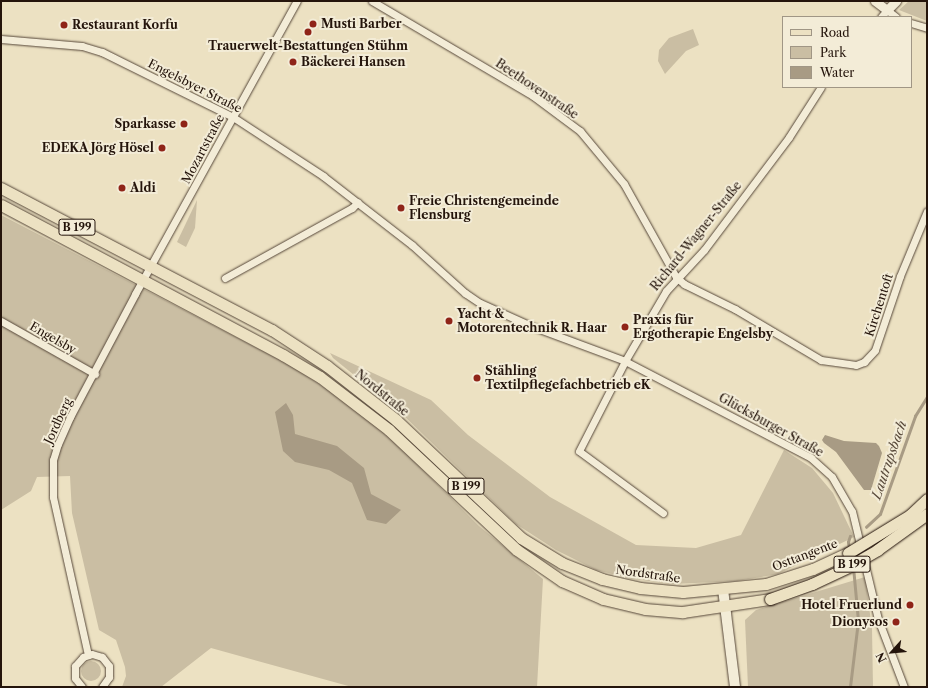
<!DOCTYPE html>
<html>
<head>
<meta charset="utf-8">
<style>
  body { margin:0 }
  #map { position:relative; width:928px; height:688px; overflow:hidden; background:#ece1c2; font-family:"Libre Caslon Text",serif }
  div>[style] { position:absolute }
  .green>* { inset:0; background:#cabea3 }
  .round { border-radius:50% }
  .water>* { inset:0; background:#a89b84 }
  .stream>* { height:2.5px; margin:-1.25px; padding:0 1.25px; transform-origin:1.25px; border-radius:1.25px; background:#a89b84 }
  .roads { filter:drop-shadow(0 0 1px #564739) drop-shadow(0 0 1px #564739) }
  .minor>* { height:7px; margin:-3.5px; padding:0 3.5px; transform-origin:3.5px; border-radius:3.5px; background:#f3ecd7 }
  .tertiary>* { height:9px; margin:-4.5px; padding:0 4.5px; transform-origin:4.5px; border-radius:4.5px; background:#f3ecd7 }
  .secondary>* { height:10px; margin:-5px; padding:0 5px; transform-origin:5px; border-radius:5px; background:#f3ecd7 }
  .primary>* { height:11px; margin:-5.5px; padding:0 5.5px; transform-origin:5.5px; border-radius:5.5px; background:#ece1c2 }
  .bridges { filter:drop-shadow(0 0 1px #24140b) drop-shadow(0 0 1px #24140b) }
  .primary-bridge>* { height:11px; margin:-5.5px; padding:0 5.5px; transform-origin:5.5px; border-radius:5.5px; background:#ece1c2 }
  .dots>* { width:11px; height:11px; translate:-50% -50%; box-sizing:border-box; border:2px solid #f3ecd7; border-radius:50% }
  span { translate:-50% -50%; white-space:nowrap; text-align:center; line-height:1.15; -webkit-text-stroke:4px #f3ecd7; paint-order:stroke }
  .shield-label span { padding:1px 3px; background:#f3ecd7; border:1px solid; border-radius:3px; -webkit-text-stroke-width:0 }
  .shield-label { font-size:11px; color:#24140b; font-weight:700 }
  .poi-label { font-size:12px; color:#24140b; font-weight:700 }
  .left { translate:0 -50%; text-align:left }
  .right { translate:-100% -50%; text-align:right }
  .street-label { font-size:12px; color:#24140b }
  .water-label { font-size:13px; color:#594a3b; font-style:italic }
  .frame { position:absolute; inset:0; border:2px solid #24140b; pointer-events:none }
  .legend { position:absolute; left:782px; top:16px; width:130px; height:72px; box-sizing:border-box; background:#f3ecd7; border:1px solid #a09685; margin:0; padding:5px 7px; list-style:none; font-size:12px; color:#24140b }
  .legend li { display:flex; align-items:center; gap:8px; height:20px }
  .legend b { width:20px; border:1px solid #a09685 }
  .north { position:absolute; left:872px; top:632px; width:40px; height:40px; -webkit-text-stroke:3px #f3ecd7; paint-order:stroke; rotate:243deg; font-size:11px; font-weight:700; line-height:16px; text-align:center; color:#24140b }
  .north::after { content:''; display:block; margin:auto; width:14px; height:18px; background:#24140b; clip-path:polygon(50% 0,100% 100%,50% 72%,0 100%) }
</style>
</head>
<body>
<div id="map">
  <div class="green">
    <div style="clip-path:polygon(909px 1px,927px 1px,927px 21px,899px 10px)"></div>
    <div style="clip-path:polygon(693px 29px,699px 45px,686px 51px,665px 74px,658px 61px,659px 50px,669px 38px)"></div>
    <div style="clip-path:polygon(197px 200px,195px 228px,186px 247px,177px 242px)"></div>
    <div style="clip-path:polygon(1px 215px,286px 363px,343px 399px,396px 443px,479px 526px,543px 579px,537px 687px,352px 687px,211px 648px,161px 687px,122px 687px,126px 676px,125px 667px,116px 640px,99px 630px,72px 513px,70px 476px,37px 477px,31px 491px,1px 510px)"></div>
    <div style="clip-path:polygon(330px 353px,431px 400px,468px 435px,550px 497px,636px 545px,696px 548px,741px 535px,784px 450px,812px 468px,833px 493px,854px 537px,778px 574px,737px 581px,673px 584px,633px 579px,596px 570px,556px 550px,516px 524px,401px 413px,333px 358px)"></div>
    <div style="clip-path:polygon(865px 577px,872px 629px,873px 687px,748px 687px,745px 620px,756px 610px)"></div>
    <div class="round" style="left:81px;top:661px;width:20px;height:20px"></div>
  </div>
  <div class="water">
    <div style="clip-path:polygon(286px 403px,293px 415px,295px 434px,337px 446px,364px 468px,371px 494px,401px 510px,386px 524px,367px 520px,352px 483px,329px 470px,295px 462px,283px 451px,275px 412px)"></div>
    <div style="clip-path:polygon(825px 435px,844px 441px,876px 443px,879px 446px,882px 453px,871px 490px,864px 490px,836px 452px,824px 443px,822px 440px)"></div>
  </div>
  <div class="stream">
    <div style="left:866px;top:527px;width:19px;rotate:-43deg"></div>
    <div style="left:880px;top:514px;width:104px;rotate:-70.3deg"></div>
    <div style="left:915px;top:416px;width:22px;rotate:-58deg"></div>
    <div style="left:849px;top:549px;width:7px;rotate:-98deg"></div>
    <div style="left:848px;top:542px;width:6px;rotate:-72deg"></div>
    <div style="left:850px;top:687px;width:66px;rotate:-83.1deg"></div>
    <div style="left:858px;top:621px;width:54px;rotate:-95.3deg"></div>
  </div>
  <div class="roads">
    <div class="minor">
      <div style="left:372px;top:1px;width:187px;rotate:30.5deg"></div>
      <div style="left:533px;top:96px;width:59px;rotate:36.7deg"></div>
      <div style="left:580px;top:131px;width:69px;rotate:50.3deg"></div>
      <div style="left:624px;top:184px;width:107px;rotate:60.8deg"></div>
      <div style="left:676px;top:277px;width:11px;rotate:41deg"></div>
      <div style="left:684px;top:284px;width:57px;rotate:26.1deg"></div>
      <div style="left:735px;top:309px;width:100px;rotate:30.7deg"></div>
      <div style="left:821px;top:360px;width:35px;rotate:8deg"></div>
      <div style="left:856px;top:365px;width:9px;rotate:-21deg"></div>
      <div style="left:864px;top:362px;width:16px;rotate:-47deg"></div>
      <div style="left:875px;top:350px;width:78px;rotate:-71.3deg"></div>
      <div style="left:900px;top:276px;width:70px;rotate:-67.4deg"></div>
      <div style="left:881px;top:17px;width:9px;rotate:-49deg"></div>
      <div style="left:887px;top:10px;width:11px;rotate:38deg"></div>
      <div style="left:911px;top:23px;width:17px;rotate:17deg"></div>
      <div style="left:1px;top:39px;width:81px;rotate:4.9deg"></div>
      <div style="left:82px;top:46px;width:21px;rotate:17deg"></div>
      <div style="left:102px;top:52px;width:146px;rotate:26.4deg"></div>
      <div style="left:233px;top:117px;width:108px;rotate:33.2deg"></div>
      <div style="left:323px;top:176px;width:113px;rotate:37.8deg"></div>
      <div style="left:412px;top:245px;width:72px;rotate:42.2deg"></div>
      <div style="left:465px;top:293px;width:18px;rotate:34deg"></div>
      <div style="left:480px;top:303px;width:56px;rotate:24.3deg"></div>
      <div style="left:531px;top:326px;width:100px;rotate:20.4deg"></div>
      <div style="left:625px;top:361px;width:210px;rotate:27.5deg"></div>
      <div style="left:811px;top:458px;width:28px;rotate:42deg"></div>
      <div style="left:832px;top:477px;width:39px;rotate:60deg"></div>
      <div style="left:852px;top:511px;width:111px;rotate:76.5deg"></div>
      <div style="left:878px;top:619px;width:73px;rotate:69.1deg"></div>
      <div style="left:225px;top:278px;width:145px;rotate:-28.9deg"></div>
      <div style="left:352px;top:208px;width:8px;rotate:-45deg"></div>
      <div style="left:1px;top:321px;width:108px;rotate:29.4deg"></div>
      <div style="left:663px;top:513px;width:104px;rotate:-143.6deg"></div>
      <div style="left:579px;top:451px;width:101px;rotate:-62.9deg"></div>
      <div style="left:625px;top:361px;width:81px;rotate:-59.6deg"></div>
      <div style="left:666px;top:291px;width:56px;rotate:-47.2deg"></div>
      <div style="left:704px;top:250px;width:141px;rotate:-53deg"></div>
      <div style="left:789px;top:137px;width:59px;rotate:-57.4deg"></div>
      <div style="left:88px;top:655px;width:162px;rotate:-102.5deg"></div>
      <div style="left:53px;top:497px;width:37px;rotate:-90deg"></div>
      <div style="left:53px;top:460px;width:17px;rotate:-73deg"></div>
      <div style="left:58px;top:444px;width:30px;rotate:-66deg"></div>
      <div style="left:70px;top:417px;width:139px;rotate:-62.1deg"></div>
      <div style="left:135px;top:294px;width:335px;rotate:-61.1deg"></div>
      <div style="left:82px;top:687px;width:11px;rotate:-128deg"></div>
      <div style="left:75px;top:678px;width:12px;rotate:-90deg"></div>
      <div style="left:75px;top:666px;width:12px;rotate:-48deg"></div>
      <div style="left:83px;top:657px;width:9px;rotate:-18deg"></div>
      <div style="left:92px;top:654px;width:10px;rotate:17deg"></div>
      <div style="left:102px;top:657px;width:11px;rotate:52deg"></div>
      <div style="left:109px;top:666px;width:11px;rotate:90deg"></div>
      <div style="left:109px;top:677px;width:12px;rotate:125deg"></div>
    </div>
    <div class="tertiary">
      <div style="left:875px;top:1px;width:15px;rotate:37deg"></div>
      <div style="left:887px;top:10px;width:13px;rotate:-45deg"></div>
    </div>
    <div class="secondary">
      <div style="left:723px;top:589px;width:99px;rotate:83deg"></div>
    </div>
    <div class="primary">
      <div style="left:1px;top:188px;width:306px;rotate:27.7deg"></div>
      <div style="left:272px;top:330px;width:66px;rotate:33.2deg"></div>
      <div style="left:327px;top:366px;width:88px;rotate:38deg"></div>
      <div style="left:396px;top:420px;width:172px;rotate:43.3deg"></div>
      <div style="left:521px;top:538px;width:48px;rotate:31.4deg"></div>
      <div style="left:562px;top:563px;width:43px;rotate:21.8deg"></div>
      <div style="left:602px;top:579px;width:39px;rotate:13deg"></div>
      <div style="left:640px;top:588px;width:43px;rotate:5.3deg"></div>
      <div style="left:683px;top:592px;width:83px;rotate:-5.5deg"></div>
      <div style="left:766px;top:584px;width:49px;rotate:-17.7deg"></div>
      <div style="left:813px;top:569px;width:38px;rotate:-25deg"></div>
      <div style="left:1px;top:205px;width:319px;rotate:28deg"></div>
      <div style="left:283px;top:355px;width:43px;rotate:30.7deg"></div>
      <div style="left:320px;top:377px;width:87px;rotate:37.5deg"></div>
      <div style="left:389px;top:430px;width:175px;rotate:43.2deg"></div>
      <div style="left:517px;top:550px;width:55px;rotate:34.6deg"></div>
      <div style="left:562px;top:581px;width:45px;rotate:23.7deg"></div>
      <div style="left:603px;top:599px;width:43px;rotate:13.4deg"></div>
      <div style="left:645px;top:609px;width:38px;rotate:5deg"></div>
      <div style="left:683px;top:612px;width:88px;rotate:-8.5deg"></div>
    </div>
  </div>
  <div class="bridges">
    <div class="primary-bridge">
      <div style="left:848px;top:553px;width:73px;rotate:-31.5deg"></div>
      <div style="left:910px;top:515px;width:23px;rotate:-43deg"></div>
      <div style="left:770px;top:599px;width:45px;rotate:-19.7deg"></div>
      <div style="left:812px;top:584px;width:40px;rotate:-25deg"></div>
      <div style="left:848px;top:567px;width:34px;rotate:-30deg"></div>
      <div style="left:877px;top:550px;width:62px;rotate:-35.8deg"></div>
    </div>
  </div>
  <div class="dots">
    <div style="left:313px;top:24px;background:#8f2418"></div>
    <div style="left:64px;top:25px;background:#8f2418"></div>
    <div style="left:308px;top:32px;background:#8f2418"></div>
    <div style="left:293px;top:62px;background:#8f2418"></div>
    <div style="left:184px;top:124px;background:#8f2418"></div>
    <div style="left:162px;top:148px;background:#8f2418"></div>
    <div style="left:122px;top:188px;background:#8f2418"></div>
    <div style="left:401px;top:208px;background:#8f2418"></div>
    <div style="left:449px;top:321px;background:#8f2418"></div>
    <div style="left:625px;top:327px;background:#8f2418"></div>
    <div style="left:477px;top:378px;background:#8f2418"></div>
    <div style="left:910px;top:605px;background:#8f2418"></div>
    <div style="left:896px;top:622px;background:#8f2418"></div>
  </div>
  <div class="shield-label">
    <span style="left:77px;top:227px">B 199</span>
    <span style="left:466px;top:486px">B 199</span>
    <span style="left:852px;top:564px">B 199</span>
  </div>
  <div class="poi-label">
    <span class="left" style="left:321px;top:24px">Musti Barber</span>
    <span class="left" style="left:72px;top:25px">Restaurant Korfu</span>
    <span style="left:308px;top:46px">Trauerwelt-Bestattungen Stühm</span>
    <span class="left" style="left:301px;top:62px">Bäckerei Hansen</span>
    <span class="right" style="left:176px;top:124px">Sparkasse</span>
    <span class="right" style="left:154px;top:148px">EDEKA Jörg Hösel</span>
    <span class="left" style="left:130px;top:188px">Aldi</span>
    <span class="left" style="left:409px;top:208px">Freie Christengemeinde<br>Flensburg</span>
    <span class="left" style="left:457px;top:321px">Yacht &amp;<br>Motorentechnik R. Haar</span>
    <span class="left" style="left:633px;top:327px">Praxis für<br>Ergotherapie Engelsby</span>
    <span class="left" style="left:485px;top:378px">Stähling<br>Textilpflegefachbetrieb eK</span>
    <span class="right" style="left:902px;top:605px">Hotel Fruerlund</span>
    <span class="right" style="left:888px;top:622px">Dionysos</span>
  </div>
  <div class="street-label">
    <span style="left:195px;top:86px;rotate:27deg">Engelsbyer Straße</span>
    <span style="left:537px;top:89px;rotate:34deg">Beethovenstraße</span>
    <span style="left:203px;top:149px;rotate:-62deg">Mozartstraße</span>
    <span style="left:696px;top:236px;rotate:-51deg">Richard-Wagner-Straße</span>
    <span style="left:879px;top:305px;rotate:-72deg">Kirchentoft</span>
    <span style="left:53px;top:338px;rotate:30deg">Engelsby</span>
    <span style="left:382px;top:393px;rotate:39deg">Nordstraße</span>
    <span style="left:58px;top:421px;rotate:-65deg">Jordberg</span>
    <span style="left:771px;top:425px;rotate:29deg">Glücksburger Straße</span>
    <span style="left:805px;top:555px;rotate:-21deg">Osttangente</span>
    <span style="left:648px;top:574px;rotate:8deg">Nordstraße</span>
  </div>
  <div class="water-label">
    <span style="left:889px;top:460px;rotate:-71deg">Lautrupsbach</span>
  </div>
  <div class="frame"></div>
  <ul class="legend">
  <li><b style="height:5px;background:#ece1c2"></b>Road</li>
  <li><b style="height:11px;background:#cabea3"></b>Park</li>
  <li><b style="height:11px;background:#a89b84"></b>Water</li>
  </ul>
  <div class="north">N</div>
</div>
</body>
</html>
